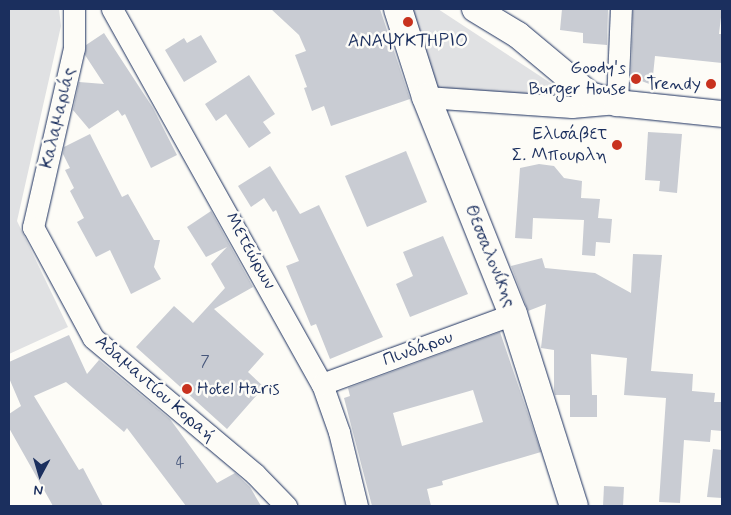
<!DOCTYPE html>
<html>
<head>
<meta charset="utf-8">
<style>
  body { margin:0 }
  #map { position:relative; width:731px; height:515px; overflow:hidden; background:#fdfcf7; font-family:Mynerve,sans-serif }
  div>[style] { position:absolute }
  .green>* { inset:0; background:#e0e1e3 }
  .building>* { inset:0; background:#c9ccd3 }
  .roads { filter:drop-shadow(0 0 1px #1b2f5e) drop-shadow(0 0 1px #1b2f5e) }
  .minor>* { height:21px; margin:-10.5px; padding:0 10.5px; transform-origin:10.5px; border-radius:10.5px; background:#fdfcf7 }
  .tertiary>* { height:26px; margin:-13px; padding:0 13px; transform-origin:13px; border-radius:13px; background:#fdfcf7 }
  .secondary>* { height:28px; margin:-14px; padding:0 14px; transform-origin:14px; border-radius:14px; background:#fdfcf7 }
  .dots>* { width:14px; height:14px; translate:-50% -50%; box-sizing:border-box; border:2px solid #fdfcf7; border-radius:50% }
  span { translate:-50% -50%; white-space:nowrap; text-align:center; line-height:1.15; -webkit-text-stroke:5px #fdfcf7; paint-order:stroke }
  .number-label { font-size:15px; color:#46567b }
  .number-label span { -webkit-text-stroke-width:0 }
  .poi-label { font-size:18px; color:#1b2f5e }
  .right { translate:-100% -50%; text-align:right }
  .left { translate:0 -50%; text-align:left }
  .street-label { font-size:18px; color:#1b2f5e }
  .frame { position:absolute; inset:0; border:10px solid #1b2f5e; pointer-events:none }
  .north { position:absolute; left:15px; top:450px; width:50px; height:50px; -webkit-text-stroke:4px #fdfcf7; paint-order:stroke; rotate:186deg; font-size:14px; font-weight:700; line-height:20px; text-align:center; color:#1b2f5e }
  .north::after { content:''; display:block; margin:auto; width:18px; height:22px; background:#1b2f5e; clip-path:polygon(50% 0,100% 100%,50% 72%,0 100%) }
</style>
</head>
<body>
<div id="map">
  <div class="green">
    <div style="clip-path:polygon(9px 9px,59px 9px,61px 26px,17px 221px,68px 327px,9px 354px)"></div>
    <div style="clip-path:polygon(398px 9px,438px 9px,572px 97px,435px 88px)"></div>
  </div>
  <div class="building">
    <div style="clip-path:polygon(271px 9px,380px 9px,410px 99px,331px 126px,324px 106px,312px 111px,304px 88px,307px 87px,295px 55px,306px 51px,299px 35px)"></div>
    <div style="clip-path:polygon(562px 9px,608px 9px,607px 45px,583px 43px,583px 33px,560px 30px)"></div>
    <div style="clip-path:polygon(633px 9px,722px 9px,719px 34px,722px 34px,722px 63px,655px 56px,652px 85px,631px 77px)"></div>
    <div style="clip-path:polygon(104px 33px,153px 108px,177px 155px,151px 168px,125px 114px,122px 116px,118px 110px,89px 129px,73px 110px,79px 82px,104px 84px,85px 55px,86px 45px)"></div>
    <div style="clip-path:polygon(201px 35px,217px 62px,184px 82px,165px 50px,184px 38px,187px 43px)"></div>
    <div style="clip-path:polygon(249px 75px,275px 114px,263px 122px,271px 133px,249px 148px,226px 114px,216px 121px,205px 104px)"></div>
    <div style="clip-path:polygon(648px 132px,682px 134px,677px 193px,659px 191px,660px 181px,645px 180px)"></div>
    <div style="clip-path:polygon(90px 134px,122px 197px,128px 194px,154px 240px,160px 240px,154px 267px,161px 279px,131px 294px,110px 250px,96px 257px,77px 222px,84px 218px,70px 191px,74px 188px,65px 170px,70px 168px,63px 154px,64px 147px)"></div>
    <div style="clip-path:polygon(406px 151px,427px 202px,367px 227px,345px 176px)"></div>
    <div style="clip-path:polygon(539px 164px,554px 166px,564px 178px,582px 181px,581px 198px,600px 199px,598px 218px,612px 219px,610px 243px,596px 242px,595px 256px,582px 255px,584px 220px,533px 218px,532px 239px,515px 238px,520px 168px)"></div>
    <div style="clip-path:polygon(270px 166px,300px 214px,319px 205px,383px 337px,330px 359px,316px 324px,311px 326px,286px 266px,299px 261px,276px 210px,273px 212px,264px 198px,251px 207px,238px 186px)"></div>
    <div style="clip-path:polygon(211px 211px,253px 287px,214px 309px,264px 354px,248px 372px,264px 387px,227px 429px,136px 347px,174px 306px,193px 323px,225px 288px,211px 264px,227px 247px,206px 257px,187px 227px)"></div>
    <div style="clip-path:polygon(443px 236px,468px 294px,410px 317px,396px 284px,413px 276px,403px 252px)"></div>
    <div style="clip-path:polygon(633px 254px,662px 255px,651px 371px,693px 374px,692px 391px,715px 393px,714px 402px,722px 402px,722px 431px,711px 430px,710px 442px,684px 440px,680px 503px,659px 502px,666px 398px,624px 395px,627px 358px,591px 354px,592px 395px,597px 395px,597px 417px,570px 417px,570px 395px,555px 395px,554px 391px,554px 350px,541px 348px,546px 304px,528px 311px,511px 266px,542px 258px,545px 268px,595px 273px,631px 293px)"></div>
    <div style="clip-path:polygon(evenodd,500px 332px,541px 452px,442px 481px,443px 485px,427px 489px,431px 506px,372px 506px,344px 398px,350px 396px,348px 388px,500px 332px,473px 390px,483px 422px,402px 446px,393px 413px,473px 390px)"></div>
    <div style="clip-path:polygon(69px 335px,87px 374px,99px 360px,170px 419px,217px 483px,235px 473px,250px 487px,261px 506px,186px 506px,127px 428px,124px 432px,66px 382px,34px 396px,79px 470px,83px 468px,103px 506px,53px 506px,9px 428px,9px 414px,21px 406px,9px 378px,9px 362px)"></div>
    <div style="clip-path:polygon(713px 449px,722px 450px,722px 498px,707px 497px)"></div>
    <div style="clip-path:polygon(604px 486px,624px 487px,623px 506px,603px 506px)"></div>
  </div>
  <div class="roads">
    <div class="minor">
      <div style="left:74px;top:9px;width:39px;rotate:90deg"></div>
      <div style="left:74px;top:48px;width:184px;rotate:102.9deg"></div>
      <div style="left:33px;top:227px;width:126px;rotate:61.6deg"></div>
      <div style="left:93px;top:338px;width:212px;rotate:40deg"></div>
      <div style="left:255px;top:474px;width:45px;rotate:45.9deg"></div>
      <div style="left:112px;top:9px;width:430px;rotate:60.8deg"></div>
      <div style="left:322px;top:384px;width:51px;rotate:70.5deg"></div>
      <div style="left:339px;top:432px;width:76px;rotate:76.3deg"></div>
      <div style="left:426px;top:97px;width:146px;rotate:3.9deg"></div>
      <div style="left:572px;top:107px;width:45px;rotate:-5.1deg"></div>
      <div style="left:617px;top:103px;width:94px;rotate:-87.6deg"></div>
      <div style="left:322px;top:384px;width:203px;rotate:-20.1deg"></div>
    </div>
    <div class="tertiary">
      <div style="left:475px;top:9px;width:50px;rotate:31.2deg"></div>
      <div style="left:518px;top:35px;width:94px;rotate:39.8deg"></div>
      <div style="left:590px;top:95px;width:28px;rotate:17deg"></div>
      <div style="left:617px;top:103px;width:106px;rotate:6deg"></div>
    </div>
    <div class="secondary">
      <div style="left:398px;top:9px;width:92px;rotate:72.3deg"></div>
      <div style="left:426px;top:97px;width:234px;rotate:68.2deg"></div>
      <div style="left:513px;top:314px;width:201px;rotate:72.4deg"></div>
    </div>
  </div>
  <div class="dots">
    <div style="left:408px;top:22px;background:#c8321e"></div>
    <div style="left:636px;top:79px;background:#c8321e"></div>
    <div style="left:711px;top:84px;background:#c8321e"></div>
    <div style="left:617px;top:145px;background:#c8321e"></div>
    <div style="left:187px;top:389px;background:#c8321e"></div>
  </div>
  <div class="number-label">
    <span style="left:205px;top:363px">7</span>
    <span style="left:180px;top:464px">4</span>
  </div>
  <div class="poi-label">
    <span style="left:408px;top:41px">ΑΝΑΨΥΚΤΗΡΙΟ</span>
    <span class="right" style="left:626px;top:79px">Goody's<br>Burger House</span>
    <span class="right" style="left:701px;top:84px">Trendy</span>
    <span class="right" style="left:607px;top:145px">Ελισάβετ<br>Σ. Μπουρλη</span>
    <span class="left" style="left:197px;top:389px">Hotel Haris</span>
  </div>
  <div class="street-label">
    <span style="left:58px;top:118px;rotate:-77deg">Καλαμαριάς</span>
    <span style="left:250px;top:251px;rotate:61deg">Μετεώρων</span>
    <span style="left:490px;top:256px;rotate:68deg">Θεσσαλονίκης</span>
    <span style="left:418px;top:349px;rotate:-20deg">Πινδάρου</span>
    <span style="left:155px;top:389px;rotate:41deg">Αδαμαντίου Κοραή</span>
  </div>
  <div class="frame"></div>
  <div class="north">N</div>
</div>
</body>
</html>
